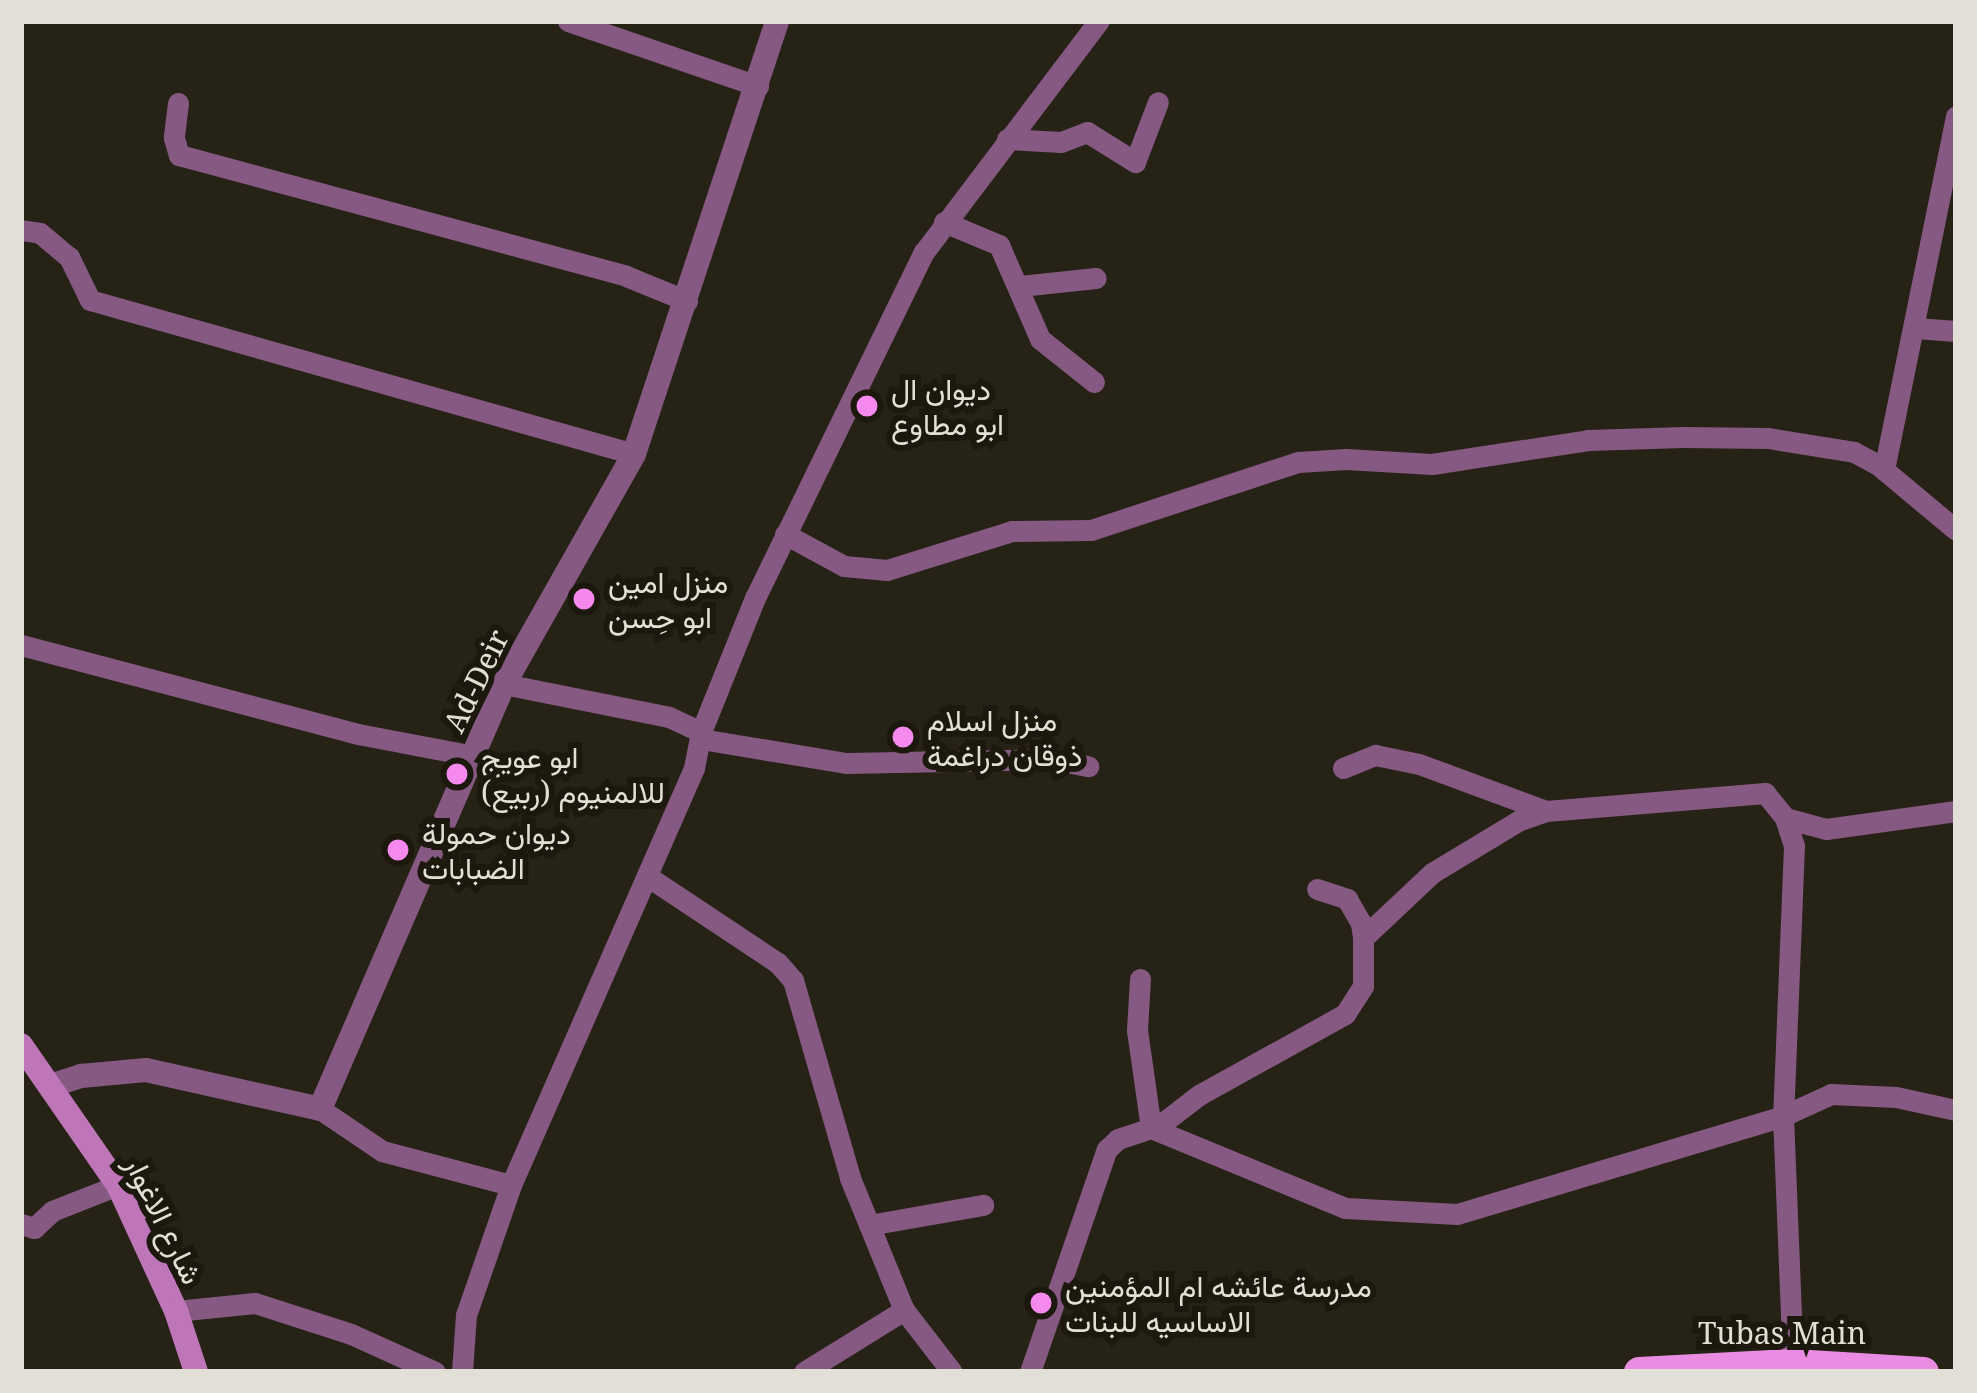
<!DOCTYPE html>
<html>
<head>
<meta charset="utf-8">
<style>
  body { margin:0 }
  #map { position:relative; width:1977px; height:1393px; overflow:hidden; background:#262216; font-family:"Noto Serif",Vazirmatn,serif }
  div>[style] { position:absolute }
  .minor>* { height:21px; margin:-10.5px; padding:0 10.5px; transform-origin:10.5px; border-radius:10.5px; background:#855981 }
  .tertiary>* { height:24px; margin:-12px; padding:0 12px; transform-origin:12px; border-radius:12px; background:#855981 }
  .secondary>* { height:24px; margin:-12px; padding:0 12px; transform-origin:12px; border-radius:12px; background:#be76b8 }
  .primary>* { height:30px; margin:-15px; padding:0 15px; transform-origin:15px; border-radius:15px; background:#ea8de2 }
  .dots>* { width:33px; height:33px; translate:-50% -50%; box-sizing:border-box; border:6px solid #1c180d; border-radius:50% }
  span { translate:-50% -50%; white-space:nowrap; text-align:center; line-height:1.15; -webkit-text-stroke:12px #1c180d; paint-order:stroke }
  .poi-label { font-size:30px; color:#e2dfd7 }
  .left { translate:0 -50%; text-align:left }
  .street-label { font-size:30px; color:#e2dfd7 }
  .frame { position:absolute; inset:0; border:24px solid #e2dfd7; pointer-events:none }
</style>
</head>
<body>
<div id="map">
  <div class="minor">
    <div style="left:568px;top:21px;width:201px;rotate:18.9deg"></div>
    <div style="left:178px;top:103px;width:35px;rotate:97deg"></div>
    <div style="left:174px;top:138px;width:18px;rotate:74deg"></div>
    <div style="left:179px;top:155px;width:463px;rotate:15.1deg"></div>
    <div style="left:626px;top:276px;width:66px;rotate:22.3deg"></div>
    <div style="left:1007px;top:139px;width:54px;rotate:3.2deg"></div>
    <div style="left:1061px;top:142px;width:28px;rotate:-21deg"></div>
    <div style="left:1087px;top:132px;width:57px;rotate:32deg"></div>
    <div style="left:1135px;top:162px;width:64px;rotate:-69deg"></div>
    <div style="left:944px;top:222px;width:60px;rotate:22.7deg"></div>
    <div style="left:999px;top:245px;width:103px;rotate:66.4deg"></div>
    <div style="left:1040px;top:339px;width:69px;rotate:38.5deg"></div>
    <div style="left:21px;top:230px;width:19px;rotate:9deg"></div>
    <div style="left:40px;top:233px;width:38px;rotate:40deg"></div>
    <div style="left:69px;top:257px;width:48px;rotate:64deg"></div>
    <div style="left:90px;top:300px;width:565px;rotate:15.81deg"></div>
    <div style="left:1020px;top:286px;width:76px;rotate:-6deg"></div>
    <div style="left:1915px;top:328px;width:41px;rotate:4.2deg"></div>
    <div style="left:1884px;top:470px;width:361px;rotate:-78.5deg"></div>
    <div style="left:785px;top:534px;width:67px;rotate:28.5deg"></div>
    <div style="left:844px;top:566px;width:43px;rotate:5.3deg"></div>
    <div style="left:887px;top:570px;width:131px;rotate:-17.3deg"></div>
    <div style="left:1012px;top:531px;width:79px;rotate:-0.7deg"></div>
    <div style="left:1091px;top:530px;width:218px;rotate:-18.2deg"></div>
    <div style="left:1298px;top:462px;width:48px;rotate:-3.6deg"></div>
    <div style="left:1346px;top:459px;width:86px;rotate:3.3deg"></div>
    <div style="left:1432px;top:464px;width:158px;rotate:-8.7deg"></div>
    <div style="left:1588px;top:440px;width:95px;rotate:-1.8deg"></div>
    <div style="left:1683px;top:437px;width:85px;rotate:0.7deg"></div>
    <div style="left:1768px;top:438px;width:87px;rotate:9.2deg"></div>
    <div style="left:1854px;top:452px;width:26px;rotate:28deg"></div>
    <div style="left:1877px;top:464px;width:103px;rotate:39.9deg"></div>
    <div style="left:21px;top:645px;width:349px;rotate:14.8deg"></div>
    <div style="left:358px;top:734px;width:117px;rotate:10.8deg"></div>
    <div style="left:504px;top:684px;width:168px;rotate:11.3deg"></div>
    <div style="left:669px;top:717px;width:35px;rotate:25deg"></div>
    <div style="left:701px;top:739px;width:147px;rotate:9.4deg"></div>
    <div style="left:846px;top:763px;width:205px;rotate:-1.1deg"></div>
    <div style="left:1051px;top:759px;width:38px;rotate:11deg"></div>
    <div style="left:1343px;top:768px;width:35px;rotate:-22deg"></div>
    <div style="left:1375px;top:755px;width:45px;rotate:11.6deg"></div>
    <div style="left:1419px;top:764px;width:135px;rotate:20.3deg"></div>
    <div style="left:1785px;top:818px;width:42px;rotate:15deg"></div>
    <div style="left:1826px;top:829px;width:131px;rotate:-7.9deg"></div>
    <div style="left:647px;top:876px;width:157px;rotate:33.6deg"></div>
    <div style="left:778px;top:963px;width:23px;rotate:49deg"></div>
    <div style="left:793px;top:980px;width:206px;rotate:73.9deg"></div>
    <div style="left:850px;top:1178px;width:143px;rotate:67.8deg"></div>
    <div style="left:904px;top:1310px;width:78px;rotate:52.3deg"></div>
    <div style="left:1317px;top:889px;width:32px;rotate:18deg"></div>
    <div style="left:1347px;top:899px;width:28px;rotate:60deg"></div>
    <div style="left:1361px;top:923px;width:15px;rotate:82deg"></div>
    <div style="left:1140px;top:979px;width:51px;rotate:93.4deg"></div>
    <div style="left:1137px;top:1030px;width:99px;rotate:81.9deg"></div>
    <div style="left:1151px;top:1128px;width:210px;rotate:22.4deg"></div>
    <div style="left:1345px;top:1208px;width:112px;rotate:3.1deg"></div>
    <div style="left:1457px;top:1214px;width:340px;rotate:-16.7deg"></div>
    <div style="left:1783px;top:1116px;width:53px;rotate:-24.6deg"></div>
    <div style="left:1831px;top:1094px;width:65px;rotate:2.6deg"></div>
    <div style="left:1896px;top:1097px;width:61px;rotate:12.2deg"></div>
    <div style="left:320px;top:1109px;width:75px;rotate:34.1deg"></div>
    <div style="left:382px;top:1151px;width:133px;rotate:14.8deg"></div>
    <div style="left:21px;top:1224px;width:14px;rotate:17deg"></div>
    <div style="left:34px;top:1228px;width:25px;rotate:-43deg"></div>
    <div style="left:52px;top:1211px;width:71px;rotate:-21.5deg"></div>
    <div style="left:869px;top:1225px;width:116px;rotate:-10deg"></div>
    <div style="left:176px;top:1311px;width:79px;rotate:-5.8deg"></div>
    <div style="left:255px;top:1303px;width:101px;rotate:17.9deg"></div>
    <div style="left:351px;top:1334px;width:92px;rotate:24.3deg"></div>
    <div style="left:462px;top:1372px;width:57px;rotate:-86deg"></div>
    <div style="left:466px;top:1315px;width:138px;rotate:-70.9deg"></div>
    <div style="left:511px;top:1185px;width:455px;rotate:-66.3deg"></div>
    <div style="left:694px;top:768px;width:37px;rotate:-79deg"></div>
    <div style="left:701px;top:732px;width:144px;rotate:-68.1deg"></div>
    <div style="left:755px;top:598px;width:385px;rotate:-64deg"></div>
    <div style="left:924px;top:252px;width:290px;rotate:-52.9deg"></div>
    <div style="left:804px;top:1372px;width:118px;rotate:-31.8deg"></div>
    <div style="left:1030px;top:1372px;width:236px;rotate:-71deg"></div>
    <div style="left:1107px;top:1149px;width:15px;rotate:-42deg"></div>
    <div style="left:1118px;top:1139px;width:44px;rotate:-18.4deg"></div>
    <div style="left:1160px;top:1125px;width:49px;rotate:-37.6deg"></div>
    <div style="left:1199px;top:1095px;width:167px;rotate:-29deg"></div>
    <div style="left:1345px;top:1014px;width:33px;rotate:-57deg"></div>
    <div style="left:1363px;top:986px;width:48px;rotate:-90deg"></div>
    <div style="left:1363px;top:938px;width:95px;rotate:-43.3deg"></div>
    <div style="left:1432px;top:873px;width:103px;rotate:-31.1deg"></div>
    <div style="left:1520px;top:820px;width:28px;rotate:-19deg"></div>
    <div style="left:1546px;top:811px;width:220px;rotate:-4.7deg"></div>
    <div style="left:1765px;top:793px;width:32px;rotate:51deg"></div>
    <div style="left:1785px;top:818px;width:29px;rotate:72deg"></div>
    <div style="left:1794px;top:846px;width:270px;rotate:92.3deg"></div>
    <div style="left:1783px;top:1116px;width:248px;rotate:87.7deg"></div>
  </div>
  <div class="tertiary">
    <div style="left:50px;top:1086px;width:33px;rotate:-18deg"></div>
    <div style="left:81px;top:1076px;width:65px;rotate:-5.3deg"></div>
    <div style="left:146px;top:1070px;width:178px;rotate:12.6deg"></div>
    <div style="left:320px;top:1109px;width:463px;rotate:-66.6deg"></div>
    <div style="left:504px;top:684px;width:264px;rotate:-60.5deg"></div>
    <div style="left:634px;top:454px;width:456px;rotate:-71.7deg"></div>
  </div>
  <div class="secondary">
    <div style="left:21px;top:1045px;width:170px;rotate:55.3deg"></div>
    <div style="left:118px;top:1185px;width:139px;rotate:65.3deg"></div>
    <div style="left:176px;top:1311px;width:64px;rotate:71.8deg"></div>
  </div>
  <div class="primary">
    <div style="left:1639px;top:1372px;width:154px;rotate:-3deg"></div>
    <div style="left:1793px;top:1364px;width:131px;rotate:3.5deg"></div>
  </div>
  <div class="dots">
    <div style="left:867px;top:406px;background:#f689ed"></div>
    <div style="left:584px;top:599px;background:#f689ed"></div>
    <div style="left:903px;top:737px;background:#f689ed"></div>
    <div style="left:457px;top:774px;background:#f689ed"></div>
    <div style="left:398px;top:850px;background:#f689ed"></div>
    <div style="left:1041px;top:1303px;background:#f689ed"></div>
  </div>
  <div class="poi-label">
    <span class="left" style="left:891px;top:406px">ديوان ال<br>ابو مطاوع</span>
    <span class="left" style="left:608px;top:599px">منزل امين<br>ابو حِسن</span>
    <span class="left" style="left:927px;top:737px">منزل اسلام<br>ذوقان دراغمة</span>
    <span class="left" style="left:481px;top:774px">ابو عويج<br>للالمنيوم (ربيع)</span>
    <span class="left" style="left:422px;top:850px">ديوان حمولة<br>الضبابات</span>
    <span class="left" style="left:1065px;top:1303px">مدرسة عائشه ام المؤمنين<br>الاساسيه للبنات</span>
  </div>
  <div class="street-label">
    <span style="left:476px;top:681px;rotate:-64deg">Ad-Deir</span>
    <span style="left:164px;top:1220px;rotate:64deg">شارع الاغوار</span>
    <span style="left:1782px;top:1333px">Tubas Main</span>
  </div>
  <div class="frame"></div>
</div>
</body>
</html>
